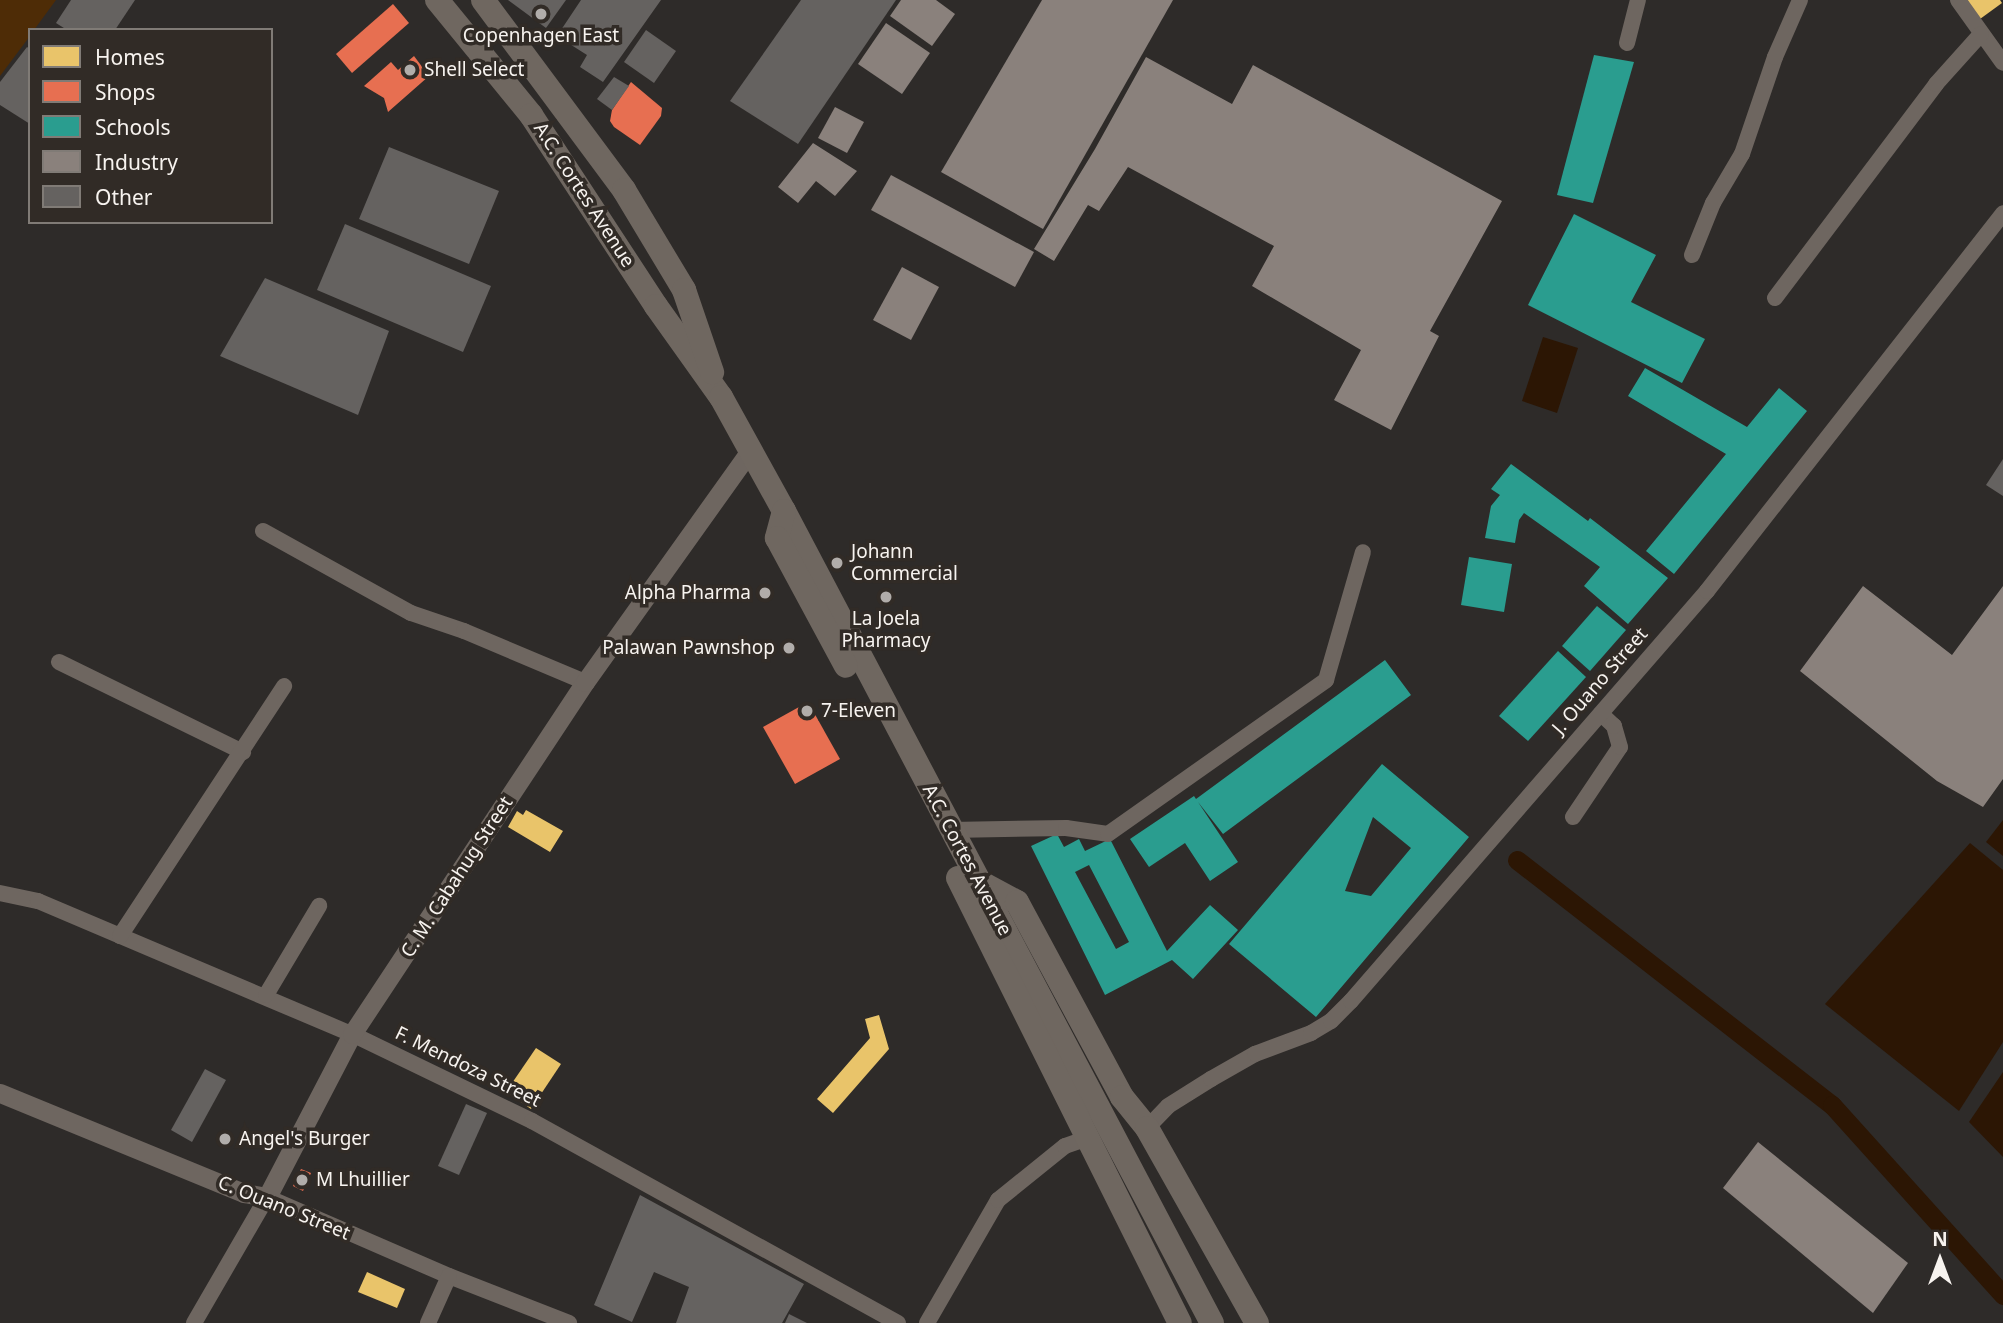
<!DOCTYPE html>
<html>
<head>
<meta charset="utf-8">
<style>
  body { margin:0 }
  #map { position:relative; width:2003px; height:1323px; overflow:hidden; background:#2e2b29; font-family:"Noto Sans",sans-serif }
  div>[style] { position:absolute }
  .green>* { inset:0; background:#4e2c06 }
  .water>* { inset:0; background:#2c1604 }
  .homes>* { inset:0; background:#e9c46a }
  .shops>* { inset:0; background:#e76f51 }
  .schools>* { inset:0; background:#2a9d8f }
  .industry>* { inset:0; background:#8a817c }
  .canal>* { height:19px; margin:-9.5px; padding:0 9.5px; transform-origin:9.5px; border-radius:9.5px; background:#2c1604 }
  .building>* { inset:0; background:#656260 }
  .minor>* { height:16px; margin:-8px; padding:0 8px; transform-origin:8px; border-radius:8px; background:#6e6660 }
  .tertiary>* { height:19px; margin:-9.5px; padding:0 9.5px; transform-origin:9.5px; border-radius:9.5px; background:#6e6660 }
  .primary>* { height:24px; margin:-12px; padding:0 12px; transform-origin:12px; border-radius:12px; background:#6f6760 }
  .dots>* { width:19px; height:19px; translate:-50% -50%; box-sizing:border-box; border:4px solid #312b26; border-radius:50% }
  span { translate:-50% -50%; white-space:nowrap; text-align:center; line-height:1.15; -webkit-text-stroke:7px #312b26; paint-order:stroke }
  .poi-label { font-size:19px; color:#f7f3ef }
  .left { translate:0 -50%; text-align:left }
  .right { translate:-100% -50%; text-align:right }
  .street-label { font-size:19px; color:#f7f3ef }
  .legend { position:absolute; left:28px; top:28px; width:245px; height:196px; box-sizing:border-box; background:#312b26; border:2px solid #807b76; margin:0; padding:9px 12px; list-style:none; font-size:21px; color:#f7f3ef }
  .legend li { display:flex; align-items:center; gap:14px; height:35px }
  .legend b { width:35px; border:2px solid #807b76 }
  .north { position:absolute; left:1905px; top:1225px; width:70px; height:70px; -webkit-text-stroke:5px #312b26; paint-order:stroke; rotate:0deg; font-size:19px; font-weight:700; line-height:28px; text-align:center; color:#f7f3ef }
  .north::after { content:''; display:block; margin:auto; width:24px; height:32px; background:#f7f3ef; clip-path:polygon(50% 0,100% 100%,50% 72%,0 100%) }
</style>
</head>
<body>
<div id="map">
  <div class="green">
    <div style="clip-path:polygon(0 0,56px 0,34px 30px,30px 30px,30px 36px,0 76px)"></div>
  </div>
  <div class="water">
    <div style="clip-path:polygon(1543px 337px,1578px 348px,1557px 413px,1522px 401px)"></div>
    <div style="clip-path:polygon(2003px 820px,2003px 856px,1986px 842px)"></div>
    <div style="clip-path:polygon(1970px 843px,2003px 870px,2003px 1042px,1959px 1111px,1825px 1004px)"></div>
    <div style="clip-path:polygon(2003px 1072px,2003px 1157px,1969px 1122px)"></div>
  </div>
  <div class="homes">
    <div style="clip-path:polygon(1967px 0,2000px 0,2002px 3px,1980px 19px)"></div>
    <div style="clip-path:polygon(526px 810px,563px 831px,550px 852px,508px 827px,517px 811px,523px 815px)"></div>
    <div style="clip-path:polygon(879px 1015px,889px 1049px,833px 1113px,817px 1099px,870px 1038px,865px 1019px)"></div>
    <div style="clip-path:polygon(536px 1048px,561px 1064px,531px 1109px,506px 1092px)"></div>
    <div style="clip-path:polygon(367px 1272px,405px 1289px,397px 1308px,358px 1292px)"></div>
  </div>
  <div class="shops">
    <div style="clip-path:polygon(393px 4px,409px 23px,352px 73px,336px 54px)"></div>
    <div style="clip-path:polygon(414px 56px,429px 76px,388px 112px,384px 98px,364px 86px,391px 62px,398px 70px)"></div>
    <div style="clip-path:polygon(631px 82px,662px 108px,661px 116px,640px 145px,614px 127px,610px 121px,612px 110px)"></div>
    <div style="clip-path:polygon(808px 702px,840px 759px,795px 784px,763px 727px)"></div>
    <div style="clip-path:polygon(301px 1169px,311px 1173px,303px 1191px,293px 1186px)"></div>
  </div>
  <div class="schools">
    <div style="clip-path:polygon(1594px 55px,1634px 62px,1593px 203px,1557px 195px)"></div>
    <div style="clip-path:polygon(1574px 214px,1656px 255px,1631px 302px,1705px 339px,1682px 383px,1528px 305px)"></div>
    <div style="clip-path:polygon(1645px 368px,1747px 427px,1779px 388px,1807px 411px,1674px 574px,1646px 551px,1726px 454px,1628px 396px)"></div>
    <div style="clip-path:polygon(1511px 464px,1588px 521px,1590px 518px,1668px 578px,1628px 624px,1584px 586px,1600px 567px,1524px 513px,1519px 520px,1515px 543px,1485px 538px,1491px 506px,1500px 495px,1491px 489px)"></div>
    <div style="clip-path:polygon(1469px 557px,1512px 564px,1504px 612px,1461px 605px)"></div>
    <div style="clip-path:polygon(1597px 606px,1626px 630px,1590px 671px,1562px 646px)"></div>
    <div style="clip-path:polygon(1558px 651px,1586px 677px,1528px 741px,1499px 716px)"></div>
    <div style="clip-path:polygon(1385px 660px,1411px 695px,1223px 834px,1198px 802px,1238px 862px,1210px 881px,1185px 843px,1149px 867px,1130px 839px,1194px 796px,1196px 799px)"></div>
    <div style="clip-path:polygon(evenodd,1382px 764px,1469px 837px,1316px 1017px,1229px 944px,1382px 764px,1373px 817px,1411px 848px,1371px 896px,1345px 891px,1373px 817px)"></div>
    <div style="clip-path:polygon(evenodd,1057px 834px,1064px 847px,1079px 839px,1085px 851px,1110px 839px,1167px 951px,1210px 905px,1238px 930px,1193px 979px,1172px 960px,1105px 995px,1031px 846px,1057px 834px,1089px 865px,1129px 942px,1116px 949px,1075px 872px,1089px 865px)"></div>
  </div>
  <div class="industry">
    <div style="clip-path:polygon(901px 0,936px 0,955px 14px,932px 46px,890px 16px)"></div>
    <div style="clip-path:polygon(1042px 0,1173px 0,1043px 229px,941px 172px)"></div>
    <div style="clip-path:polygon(886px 23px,930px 53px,902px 94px,858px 64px)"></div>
    <div style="clip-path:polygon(1146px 57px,1232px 104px,1253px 65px,1502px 201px,1430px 331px,1439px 336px,1391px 430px,1334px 400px,1361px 350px,1252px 286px,1274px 246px,1128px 167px,1099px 211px,1088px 205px,1054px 261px,1034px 249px,1095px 149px)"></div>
    <div style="clip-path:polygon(835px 107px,864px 122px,847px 153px,818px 138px)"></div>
    <div style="clip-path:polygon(813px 143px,857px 171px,835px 196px,816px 181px,798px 203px,778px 187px)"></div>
    <div style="clip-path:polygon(891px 175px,1034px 252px,1015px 287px,871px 210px)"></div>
    <div style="clip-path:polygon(902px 267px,939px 287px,911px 340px,873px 320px)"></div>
    <div style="clip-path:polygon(1863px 586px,1952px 655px,2003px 586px,2003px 779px,1983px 807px,1937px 781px,1800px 671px)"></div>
    <div style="clip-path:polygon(1758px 1142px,1908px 1263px,1873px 1313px,1723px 1188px)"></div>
  </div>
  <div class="canal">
    <div style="left:1517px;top:860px;width:399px;rotate:37.9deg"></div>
    <div style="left:1832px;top:1105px;width:256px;rotate:48deg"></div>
  </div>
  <div class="building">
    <div style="clip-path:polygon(71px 0,135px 0,115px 30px,67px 30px,56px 23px)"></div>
    <div style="clip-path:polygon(508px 0,566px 0,546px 28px)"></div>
    <div style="clip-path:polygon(581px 0,661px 0,603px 82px,580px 67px,587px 55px,557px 36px)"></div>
    <div style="clip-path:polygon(801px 0,896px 0,798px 144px,730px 101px)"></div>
    <div style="clip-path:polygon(646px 30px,676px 51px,654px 83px,624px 62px)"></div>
    <div style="clip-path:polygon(27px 47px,30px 49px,30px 124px,0 105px,0 82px)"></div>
    <div style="clip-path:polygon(614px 77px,629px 86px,612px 110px,597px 99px)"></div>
    <div style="clip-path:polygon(389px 147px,499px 191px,469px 264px,359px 219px)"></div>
    <div style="clip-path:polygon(345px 224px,491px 286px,463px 352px,317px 290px)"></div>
    <div style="clip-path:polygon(265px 278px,389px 331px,358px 415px,220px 356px)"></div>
    <div style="clip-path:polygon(2003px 459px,2003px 496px,1986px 485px)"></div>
    <div style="clip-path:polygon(205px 1069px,226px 1080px,192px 1142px,171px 1130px)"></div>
    <div style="clip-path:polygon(466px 1104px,487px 1113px,459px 1175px,438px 1166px)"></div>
    <div style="clip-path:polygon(640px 1195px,804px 1284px,782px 1323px,676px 1323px,689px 1287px,654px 1272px,632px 1322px,594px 1305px)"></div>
    <div style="clip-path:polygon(789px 1314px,807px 1323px,785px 1323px)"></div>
  </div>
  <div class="minor">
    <div style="left:1958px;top:0;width:77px;rotate:54.5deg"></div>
    <div style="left:1627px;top:43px;width:44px;rotate:-75.7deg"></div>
    <div style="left:1692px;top:255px;width:56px;rotate:-68deg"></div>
    <div style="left:1713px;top:203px;width:57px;rotate:-59.4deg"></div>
    <div style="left:1742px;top:154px;width:102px;rotate:-71.2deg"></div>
    <div style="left:1775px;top:57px;width:62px;rotate:-66.3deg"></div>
    <div style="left:1775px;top:298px;width:268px;rotate:-53deg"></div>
    <div style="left:1936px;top:84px;width:67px;rotate:-48deg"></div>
    <div style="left:263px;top:531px;width:169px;rotate:29deg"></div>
    <div style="left:411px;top:613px;width:56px;rotate:18.8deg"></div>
    <div style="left:464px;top:631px;width:131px;rotate:22.9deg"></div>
    <div style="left:59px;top:662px;width:205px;rotate:26.1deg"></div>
    <div style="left:1573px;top:817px;width:84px;rotate:-56.1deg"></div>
    <div style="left:1620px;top:747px;width:22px;rotate:-106deg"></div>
    <div style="left:1614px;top:726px;width:18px;rotate:-137deg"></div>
    <div style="left:950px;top:830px;width:116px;rotate:-1deg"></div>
    <div style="left:1066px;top:828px;width:42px;rotate:8.1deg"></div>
    <div style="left:1108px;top:834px;width:267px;rotate:-35.2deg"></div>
    <div style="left:1326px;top:680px;width:133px;rotate:-73.9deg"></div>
    <div style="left:0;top:893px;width:39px;rotate:12deg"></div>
    <div style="left:38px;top:901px;width:341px;rotate:23deg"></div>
    <div style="left:352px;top:1034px;width:200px;rotate:25.8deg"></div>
    <div style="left:532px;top:1121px;width:418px;rotate:28.9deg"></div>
    <div style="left:120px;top:936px;width:299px;rotate:-56.7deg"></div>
    <div style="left:266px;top:995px;width:104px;rotate:-59.2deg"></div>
    <div style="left:1147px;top:1128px;width:30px;rotate:-46deg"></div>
    <div style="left:1168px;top:1106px;width:51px;rotate:-32.1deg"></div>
    <div style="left:1211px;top:1079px;width:51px;rotate:-29.6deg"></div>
    <div style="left:1255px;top:1054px;width:60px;rotate:-20.6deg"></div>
    <div style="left:1311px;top:1033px;width:23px;rotate:-31deg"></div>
    <div style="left:1331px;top:1021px;width:28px;rotate:-45deg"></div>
    <div style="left:1351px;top:1001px;width:543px;rotate:-49.03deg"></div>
    <div style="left:1707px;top:591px;width:480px;rotate:-51.9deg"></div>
    <div style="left:194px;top:1323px;width:146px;rotate:-59.9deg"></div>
    <div style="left:267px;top:1197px;width:198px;rotate:23.5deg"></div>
    <div style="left:449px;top:1276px;width:129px;rotate:21.4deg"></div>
    <div style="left:428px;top:1323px;width:51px;rotate:-65.9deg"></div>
    <div style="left:927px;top:1323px;width:142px;rotate:-60deg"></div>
    <div style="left:998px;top:1200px;width:86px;rotate:-38.9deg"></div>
    <div style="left:1065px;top:1146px;width:24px;rotate:-19deg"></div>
  </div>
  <div class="tertiary">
    <div style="left:0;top:1093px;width:264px;rotate:22.3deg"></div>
    <div style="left:244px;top:1193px;width:23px;rotate:10deg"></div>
    <div style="left:267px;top:1197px;width:184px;rotate:-62.5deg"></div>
    <div style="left:352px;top:1034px;width:422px;rotate:-56.5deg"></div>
    <div style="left:585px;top:682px;width:286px;rotate:-54.5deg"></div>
  </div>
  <div class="primary">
    <div style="left:437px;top:0;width:149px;rotate:50.7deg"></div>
    <div style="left:531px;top:115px;width:228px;rotate:56.8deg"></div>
    <div style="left:656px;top:306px;width:112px;rotate:54.5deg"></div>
    <div style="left:721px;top:397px;width:130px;rotate:61.1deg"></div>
    <div style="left:784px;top:511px;width:918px;rotate:62.21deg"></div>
    <div style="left:483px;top:0;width:237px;rotate:53.4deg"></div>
    <div style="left:624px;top:190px;width:117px;rotate:59deg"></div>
    <div style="left:684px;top:290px;width:87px;rotate:71.1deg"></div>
    <div style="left:784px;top:511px;width:28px;rotate:105deg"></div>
    <div style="left:777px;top:538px;width:145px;rotate:61.7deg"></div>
    <div style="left:958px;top:878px;width:497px;rotate:63.5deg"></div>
    <div style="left:978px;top:881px;width:44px;rotate:28.3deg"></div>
    <div style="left:1017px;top:902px;width:221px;rotate:61.7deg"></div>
    <div style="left:1122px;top:1097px;width:40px;rotate:51deg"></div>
    <div style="left:1147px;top:1128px;width:224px;rotate:60.6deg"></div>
  </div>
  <div class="dots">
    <div style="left:541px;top:14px;background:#b1adaa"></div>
    <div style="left:410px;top:70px;background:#b1adaa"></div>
    <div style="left:837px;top:563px;background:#b1adaa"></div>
    <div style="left:765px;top:593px;background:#b1adaa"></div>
    <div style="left:886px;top:597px;background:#b1adaa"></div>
    <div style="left:789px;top:648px;background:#b1adaa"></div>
    <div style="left:807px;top:711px;background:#b1adaa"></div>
    <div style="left:225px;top:1139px;background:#b1adaa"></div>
    <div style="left:302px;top:1180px;background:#b1adaa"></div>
  </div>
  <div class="poi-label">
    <span style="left:541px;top:36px">Copenhagen East</span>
    <span class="left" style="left:424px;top:70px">Shell Select</span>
    <span class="left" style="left:851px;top:563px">Johann<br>Commercial</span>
    <span class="right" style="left:751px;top:593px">Alpha Pharma</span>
    <span style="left:886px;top:630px">La Joela<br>Pharmacy</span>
    <span class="right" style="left:775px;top:648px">Palawan Pawnshop</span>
    <span class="left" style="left:821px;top:711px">7-Eleven</span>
    <span class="left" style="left:239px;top:1139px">Angel's Burger</span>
    <span class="left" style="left:316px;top:1180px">M Lhuillier</span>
  </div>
  <div class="street-label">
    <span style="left:584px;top:195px;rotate:57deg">A.C. Cortes Avenue</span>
    <span style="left:1600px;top:681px;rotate:-49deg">J. Ouano Street</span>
    <span style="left:967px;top:860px;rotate:62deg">A.C. Cortes Avenue</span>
    <span style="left:457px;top:877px;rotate:-57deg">C. M. Cabahug Street</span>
    <span style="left:468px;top:1067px;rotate:26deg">F. Mendoza Street</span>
    <span style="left:284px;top:1208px;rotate:22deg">C. Ouano Street</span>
  </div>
  <ul class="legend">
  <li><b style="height:19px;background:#e9c46a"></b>Homes</li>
  <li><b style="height:19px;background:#e76f51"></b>Shops</li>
  <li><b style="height:19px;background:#2a9d8f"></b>Schools</li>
  <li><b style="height:19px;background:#8a817c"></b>Industry</li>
  <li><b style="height:19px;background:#656260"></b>Other</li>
  </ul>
  <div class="north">N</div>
</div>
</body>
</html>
